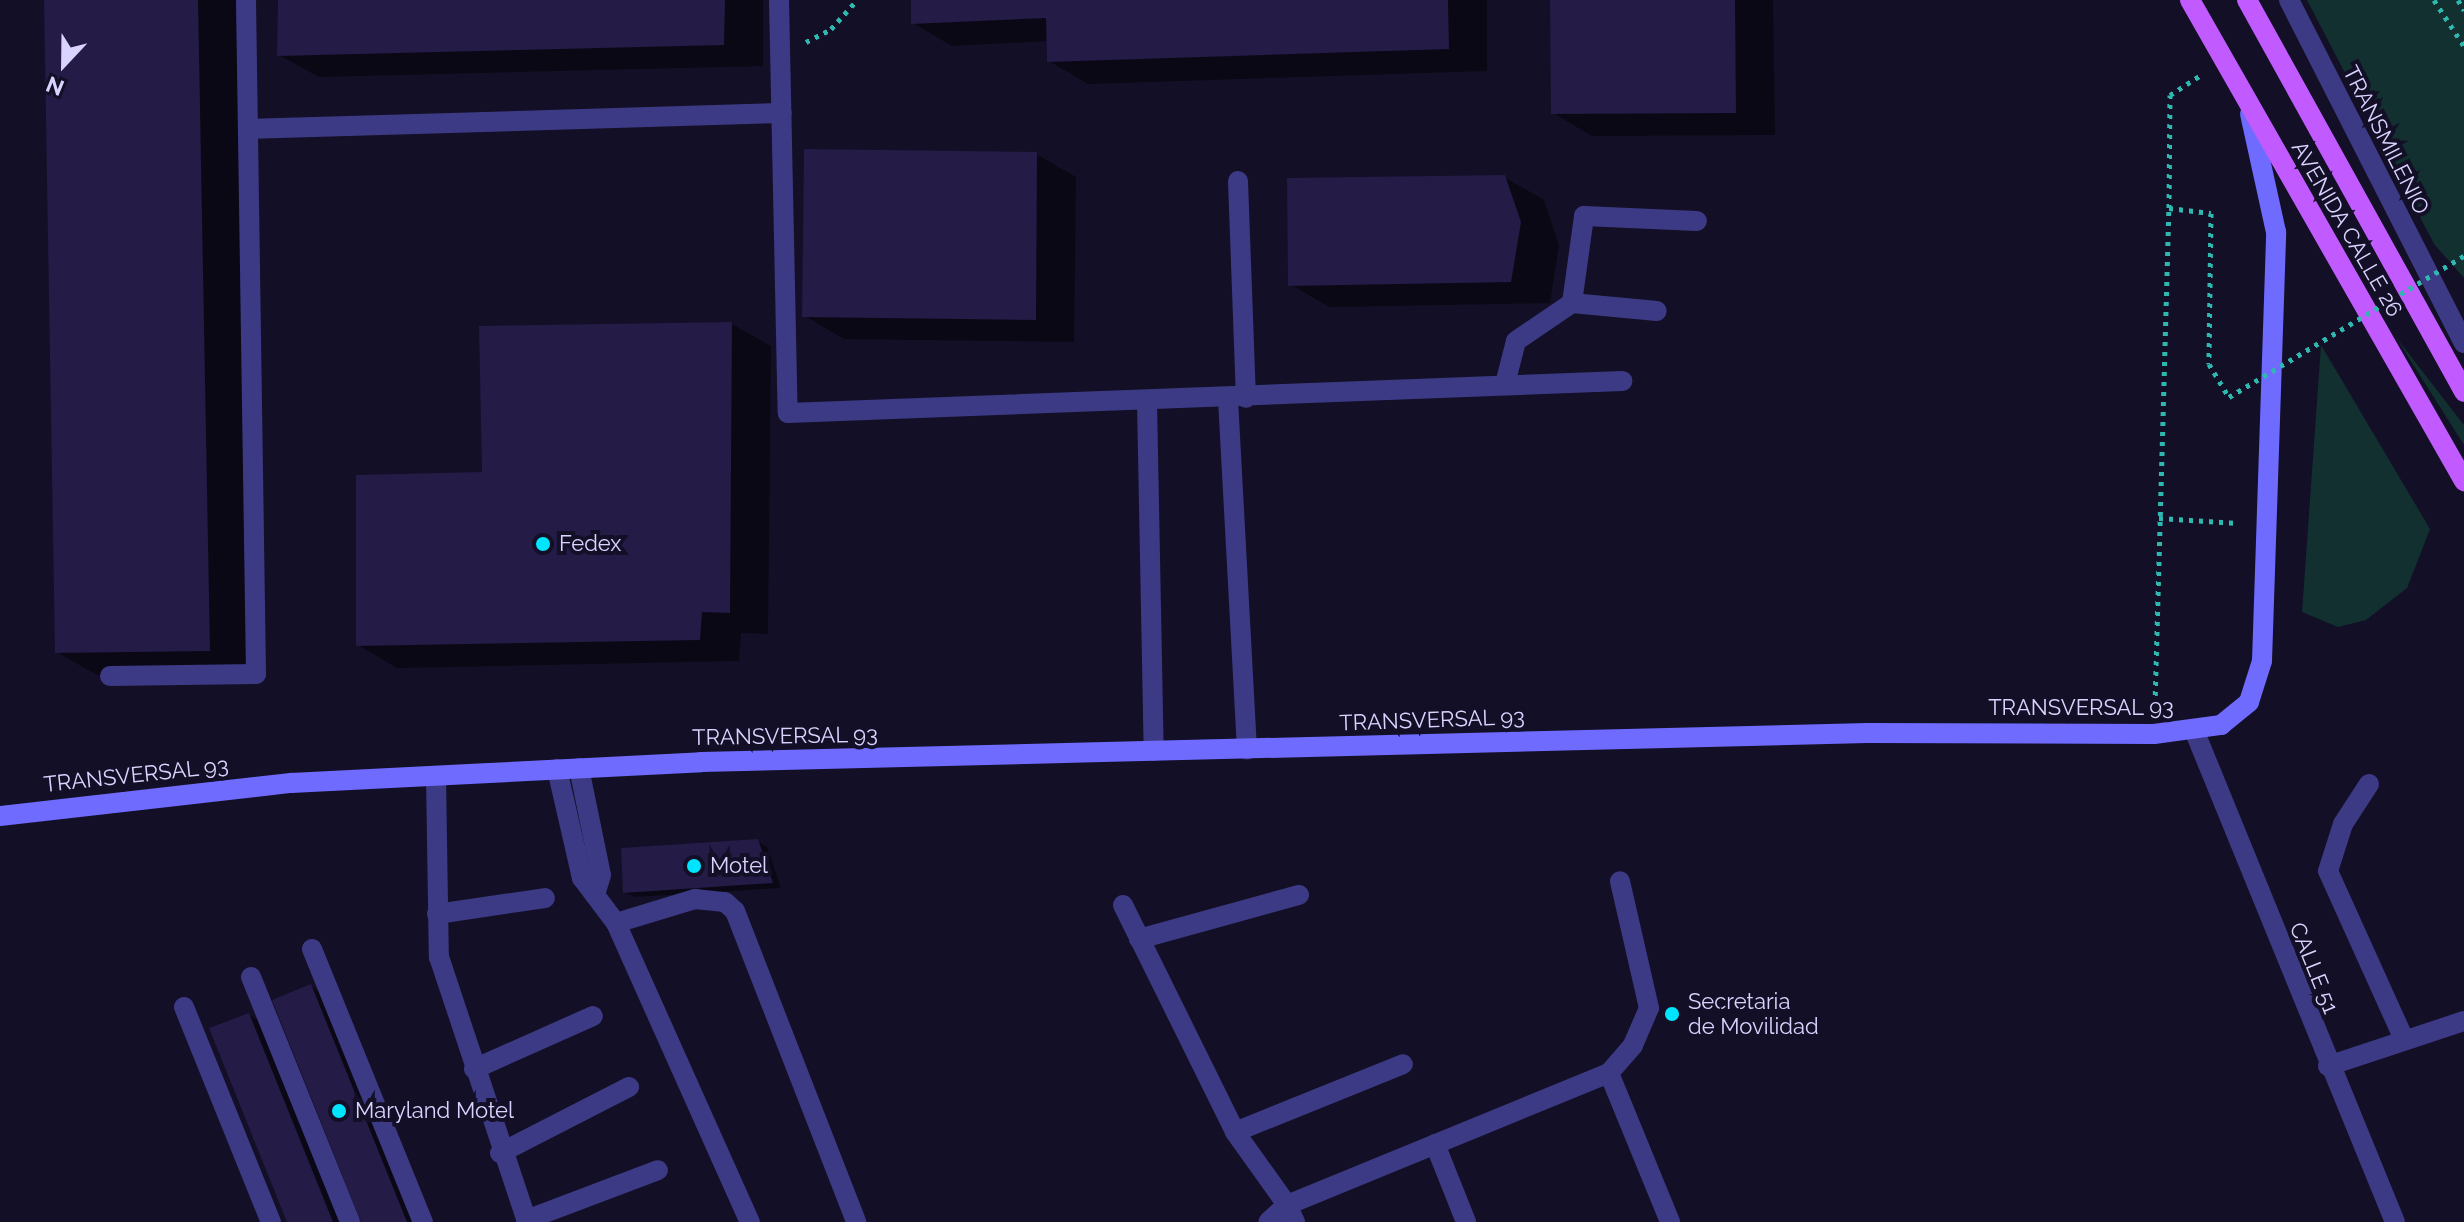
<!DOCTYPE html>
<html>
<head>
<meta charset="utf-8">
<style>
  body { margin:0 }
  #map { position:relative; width:2464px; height:1222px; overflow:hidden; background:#130f26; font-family:Raleway,sans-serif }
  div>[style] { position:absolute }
  .green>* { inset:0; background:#12302f }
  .shadow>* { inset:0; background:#0007 }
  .building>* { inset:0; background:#241b47 }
  .path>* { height:5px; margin-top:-2.5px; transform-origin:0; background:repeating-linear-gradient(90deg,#2fb8b0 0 4px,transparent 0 10px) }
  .lane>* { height:20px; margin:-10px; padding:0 10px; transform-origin:10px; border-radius:10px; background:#3d3a85 }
  .secondary>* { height:20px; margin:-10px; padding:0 10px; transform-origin:10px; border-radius:10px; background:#6f6bff }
  .primary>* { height:20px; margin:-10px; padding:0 10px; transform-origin:10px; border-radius:10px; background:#c25bff }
  .path-bridge>* { height:5px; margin-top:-2.5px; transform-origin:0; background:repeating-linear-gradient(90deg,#2fb8b0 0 4px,transparent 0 10px) }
  .dots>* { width:22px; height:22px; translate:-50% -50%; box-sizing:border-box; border:4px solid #130f26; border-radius:50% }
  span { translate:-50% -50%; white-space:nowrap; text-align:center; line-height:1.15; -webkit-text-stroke:8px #130f26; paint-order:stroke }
  .street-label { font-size:22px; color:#d9d4ff }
  .poi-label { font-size:22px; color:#d9d4ff }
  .left { translate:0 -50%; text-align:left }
  .north { position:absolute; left:24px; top:24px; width:80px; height:80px; -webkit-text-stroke:6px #130f26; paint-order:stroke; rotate:202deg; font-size:22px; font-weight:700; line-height:32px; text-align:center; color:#d9d4ff }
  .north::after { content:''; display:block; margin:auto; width:28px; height:36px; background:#d9d4ff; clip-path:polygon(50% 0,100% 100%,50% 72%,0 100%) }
</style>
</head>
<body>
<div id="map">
  <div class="green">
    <div style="clip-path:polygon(2307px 0,2464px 0,2464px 278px,2434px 244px)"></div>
    <div style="clip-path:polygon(2395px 336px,2464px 425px,2464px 445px)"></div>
    <div style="clip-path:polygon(2321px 345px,2430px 529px,2407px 588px,2366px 620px,2338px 627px,2302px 612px)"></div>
  </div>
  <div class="shadow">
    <div style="clip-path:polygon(46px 0,236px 0,249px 673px,97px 675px,57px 652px)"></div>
    <div style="clip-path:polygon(280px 0,763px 0,763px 66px,319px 77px,279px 55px)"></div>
    <div style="clip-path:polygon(913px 0,1487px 0,1487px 71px,1088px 84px,1049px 61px,1048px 41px,952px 46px,913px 23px)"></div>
    <div style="clip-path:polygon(1552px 0,1773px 0,1775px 135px,1592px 136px,1553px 113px)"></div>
    <div style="clip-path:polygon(1036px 154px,1076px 177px,1074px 342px,844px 339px,805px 316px)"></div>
    <div style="clip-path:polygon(1504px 177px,1544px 200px,1559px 245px,1550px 303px,1329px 307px,1290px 284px)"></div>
    <div style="clip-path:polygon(732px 324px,771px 346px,768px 634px,741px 633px,739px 661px,397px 668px,358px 645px,484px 474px)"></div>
    <div style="clip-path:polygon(757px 841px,767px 847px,781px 888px,635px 897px,625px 892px)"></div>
    <div style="clip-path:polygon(311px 987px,332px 998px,422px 1222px,363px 1222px)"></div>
    <div style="clip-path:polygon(249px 1015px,269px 1027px,348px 1222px,289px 1222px)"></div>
  </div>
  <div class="building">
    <div style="clip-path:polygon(44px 0,198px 0,210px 651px,55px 653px)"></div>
    <div style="clip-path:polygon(278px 0,725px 0,724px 45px,277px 56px)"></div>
    <div style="clip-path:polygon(911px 0,1448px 0,1449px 49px,1047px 62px,1046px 18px,911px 24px)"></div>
    <div style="clip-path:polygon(1550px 0,1735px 0,1736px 113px,1551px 114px)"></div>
    <div style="clip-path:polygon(804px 149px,1037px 152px,1036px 320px,802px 317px)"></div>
    <div style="clip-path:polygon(1505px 175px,1521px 222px,1511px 282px,1288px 286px,1287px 178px)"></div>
    <div style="clip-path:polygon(732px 322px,730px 613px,702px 612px,700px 640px,356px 646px,356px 475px,482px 472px,479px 326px)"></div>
    <div style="clip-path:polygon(758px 839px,773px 883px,623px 893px,621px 848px)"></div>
    <div style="clip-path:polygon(311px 984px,407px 1222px,361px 1222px,272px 1000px)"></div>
    <div style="clip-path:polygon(249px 1013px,333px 1222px,287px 1222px,209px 1028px)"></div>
  </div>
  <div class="path">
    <div style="left:2434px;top:0;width:55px;rotate:56.9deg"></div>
    <div style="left:2458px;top:0;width:12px;rotate:59deg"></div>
    <div style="left:806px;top:42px;width:28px;rotate:-27deg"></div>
    <div style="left:831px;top:29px;width:39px;rotate:-48deg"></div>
    <div style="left:2169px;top:208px;width:113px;rotate:-89.5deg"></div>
    <div style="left:2170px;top:95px;width:38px;rotate:-33deg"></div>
    <div style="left:2159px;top:518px;width:79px;rotate:3.6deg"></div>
    <div style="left:2155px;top:705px;width:497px;rotate:-88.4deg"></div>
    <div style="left:2169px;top:208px;width:42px;rotate:6.8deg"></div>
  </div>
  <div class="lane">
    <div style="left:779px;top:0;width:413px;rotate:88.8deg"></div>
    <div style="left:788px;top:413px;width:835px;rotate:-2.2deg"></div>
    <div style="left:2289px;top:0;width:385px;rotate:63deg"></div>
    <div style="left:248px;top:129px;width:534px;rotate:-1.72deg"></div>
    <div style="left:1238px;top:181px;width:217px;rotate:87.9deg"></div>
    <div style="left:1572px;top:303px;width:85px;rotate:5.4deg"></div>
    <div style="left:1506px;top:380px;width:40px;rotate:-75.6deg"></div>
    <div style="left:1516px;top:341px;width:68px;rotate:-34.2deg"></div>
    <div style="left:1572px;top:303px;width:88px;rotate:-82.1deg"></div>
    <div style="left:1584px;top:216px;width:113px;rotate:2.5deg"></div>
    <div style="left:1228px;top:399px;width:351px;rotate:86.9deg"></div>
    <div style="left:1147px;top:401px;width:350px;rotate:88.9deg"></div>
    <div style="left:110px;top:676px;width:146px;rotate:-0.8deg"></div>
    <div style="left:256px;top:674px;width:674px;rotate:-90.85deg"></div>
    <div style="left:2194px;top:730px;width:531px;rotate:67.78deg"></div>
    <div style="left:579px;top:768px;width:109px;rotate:78.4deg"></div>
    <div style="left:601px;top:875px;width:21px;rotate:107deg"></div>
    <div style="left:557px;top:769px;width:112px;rotate:77.1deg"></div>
    <div style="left:582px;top:878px;width:56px;rotate:52.9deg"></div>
    <div style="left:616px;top:923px;width:328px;rotate:65.9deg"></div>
    <div style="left:436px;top:776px;width:181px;rotate:89.1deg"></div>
    <div style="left:439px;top:957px;width:279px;rotate:71.6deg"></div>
    <div style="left:2369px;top:784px;width:48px;rotate:123deg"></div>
    <div style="left:2343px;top:824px;width:49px;rotate:107.7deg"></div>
    <div style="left:2328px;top:871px;width:184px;rotate:65.7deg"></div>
    <div style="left:1123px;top:905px;width:253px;rotate:63.7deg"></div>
    <div style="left:1235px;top:1132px;width:90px;rotate:54.5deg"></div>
    <div style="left:1287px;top:1205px;width:25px;rotate:138deg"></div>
    <div style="left:437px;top:914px;width:109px;rotate:-8.4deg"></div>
    <div style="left:616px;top:923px;width:83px;rotate:-16.9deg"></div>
    <div style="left:695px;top:899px;width:30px;rotate:6deg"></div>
    <div style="left:725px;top:902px;width:13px;rotate:42deg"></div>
    <div style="left:735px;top:911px;width:334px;rotate:68.7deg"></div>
    <div style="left:1139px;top:939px;width:166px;rotate:-15.4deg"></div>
    <div style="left:312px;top:949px;width:295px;rotate:67.9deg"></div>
    <div style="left:251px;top:977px;width:264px;rotate:68deg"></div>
    <div style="left:184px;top:1007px;width:232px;rotate:68deg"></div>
    <div style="left:2328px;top:1066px;width:143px;rotate:-18.3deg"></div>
    <div style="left:474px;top:1069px;width:130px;rotate:-24deg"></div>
    <div style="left:1609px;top:1073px;width:37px;rotate:-49deg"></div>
    <div style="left:1633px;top:1045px;width:40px;rotate:-66.6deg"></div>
    <div style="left:1649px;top:1008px;width:130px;rotate:-102.9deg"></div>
    <div style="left:1235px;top:1132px;width:181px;rotate:-22deg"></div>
    <div style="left:1435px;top:1144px;width:84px;rotate:68.3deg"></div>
    <div style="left:500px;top:1153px;width:145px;rotate:-27.1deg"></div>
    <div style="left:526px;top:1220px;width:141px;rotate:-20.7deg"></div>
    <div style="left:1295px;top:1222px;width:19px;rotate:-115deg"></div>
    <div style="left:1287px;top:1205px;width:348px;rotate:-22.3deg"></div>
    <div style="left:1609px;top:1073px;width:161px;rotate:67.7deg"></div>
  </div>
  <div class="secondary">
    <div style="left:0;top:816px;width:293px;rotate:-6.5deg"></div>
    <div style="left:291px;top:783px;width:411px;rotate:-2.9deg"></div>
    <div style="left:701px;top:762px;width:1167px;rotate:-1.42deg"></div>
    <div style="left:1868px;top:733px;width:286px;rotate:0.2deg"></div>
    <div style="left:2154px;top:734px;width:68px;rotate:-7.7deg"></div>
    <div style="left:2221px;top:725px;width:36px;rotate:-39deg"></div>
    <div style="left:2249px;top:702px;width:43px;rotate:-72.4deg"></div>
    <div style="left:2262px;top:661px;width:429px;rotate:-88.1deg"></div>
    <div style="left:2276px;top:232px;width:121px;rotate:-102.4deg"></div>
  </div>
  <div class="primary">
    <div style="left:2190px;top:0;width:554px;rotate:60.33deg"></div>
    <div style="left:2247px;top:0;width:448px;rotate:61deg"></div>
  </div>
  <div class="path-bridge">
    <div style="left:2211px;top:213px;width:151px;rotate:90.8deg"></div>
    <div style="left:2209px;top:364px;width:39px;rotate:59deg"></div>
    <div style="left:2229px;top:397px;width:274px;rotate:-31deg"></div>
  </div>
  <div class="dots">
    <div style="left:543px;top:544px;background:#00e5ff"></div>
    <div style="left:694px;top:866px;background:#00e5ff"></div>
    <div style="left:1672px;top:1014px;background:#00e5ff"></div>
    <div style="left:339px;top:1111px;background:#00e5ff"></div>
  </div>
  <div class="street-label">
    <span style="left:2386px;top:140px;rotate:63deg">TRANSMILENIO</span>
    <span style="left:2347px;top:229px;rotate:60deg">AVENIDA CALLE 26</span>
    <span style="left:2081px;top:708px">TRANSVERSAL 93</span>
    <span style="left:1432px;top:720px;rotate:-2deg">TRANSVERSAL 93</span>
    <span style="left:785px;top:736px;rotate:-1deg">TRANSVERSAL 93</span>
    <span style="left:136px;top:775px;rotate:-6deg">TRANSVERSAL 93</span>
    <span style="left:2314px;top:968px;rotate:68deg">CALLE 51</span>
  </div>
  <div class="poi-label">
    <span class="left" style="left:559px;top:544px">Fedex</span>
    <span class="left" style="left:710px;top:866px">Motel</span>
    <span class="left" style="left:1688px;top:1014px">Secretaria<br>de Movilidad</span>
    <span class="left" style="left:355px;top:1111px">Maryland Motel</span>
  </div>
  <div class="north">N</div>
</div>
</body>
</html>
